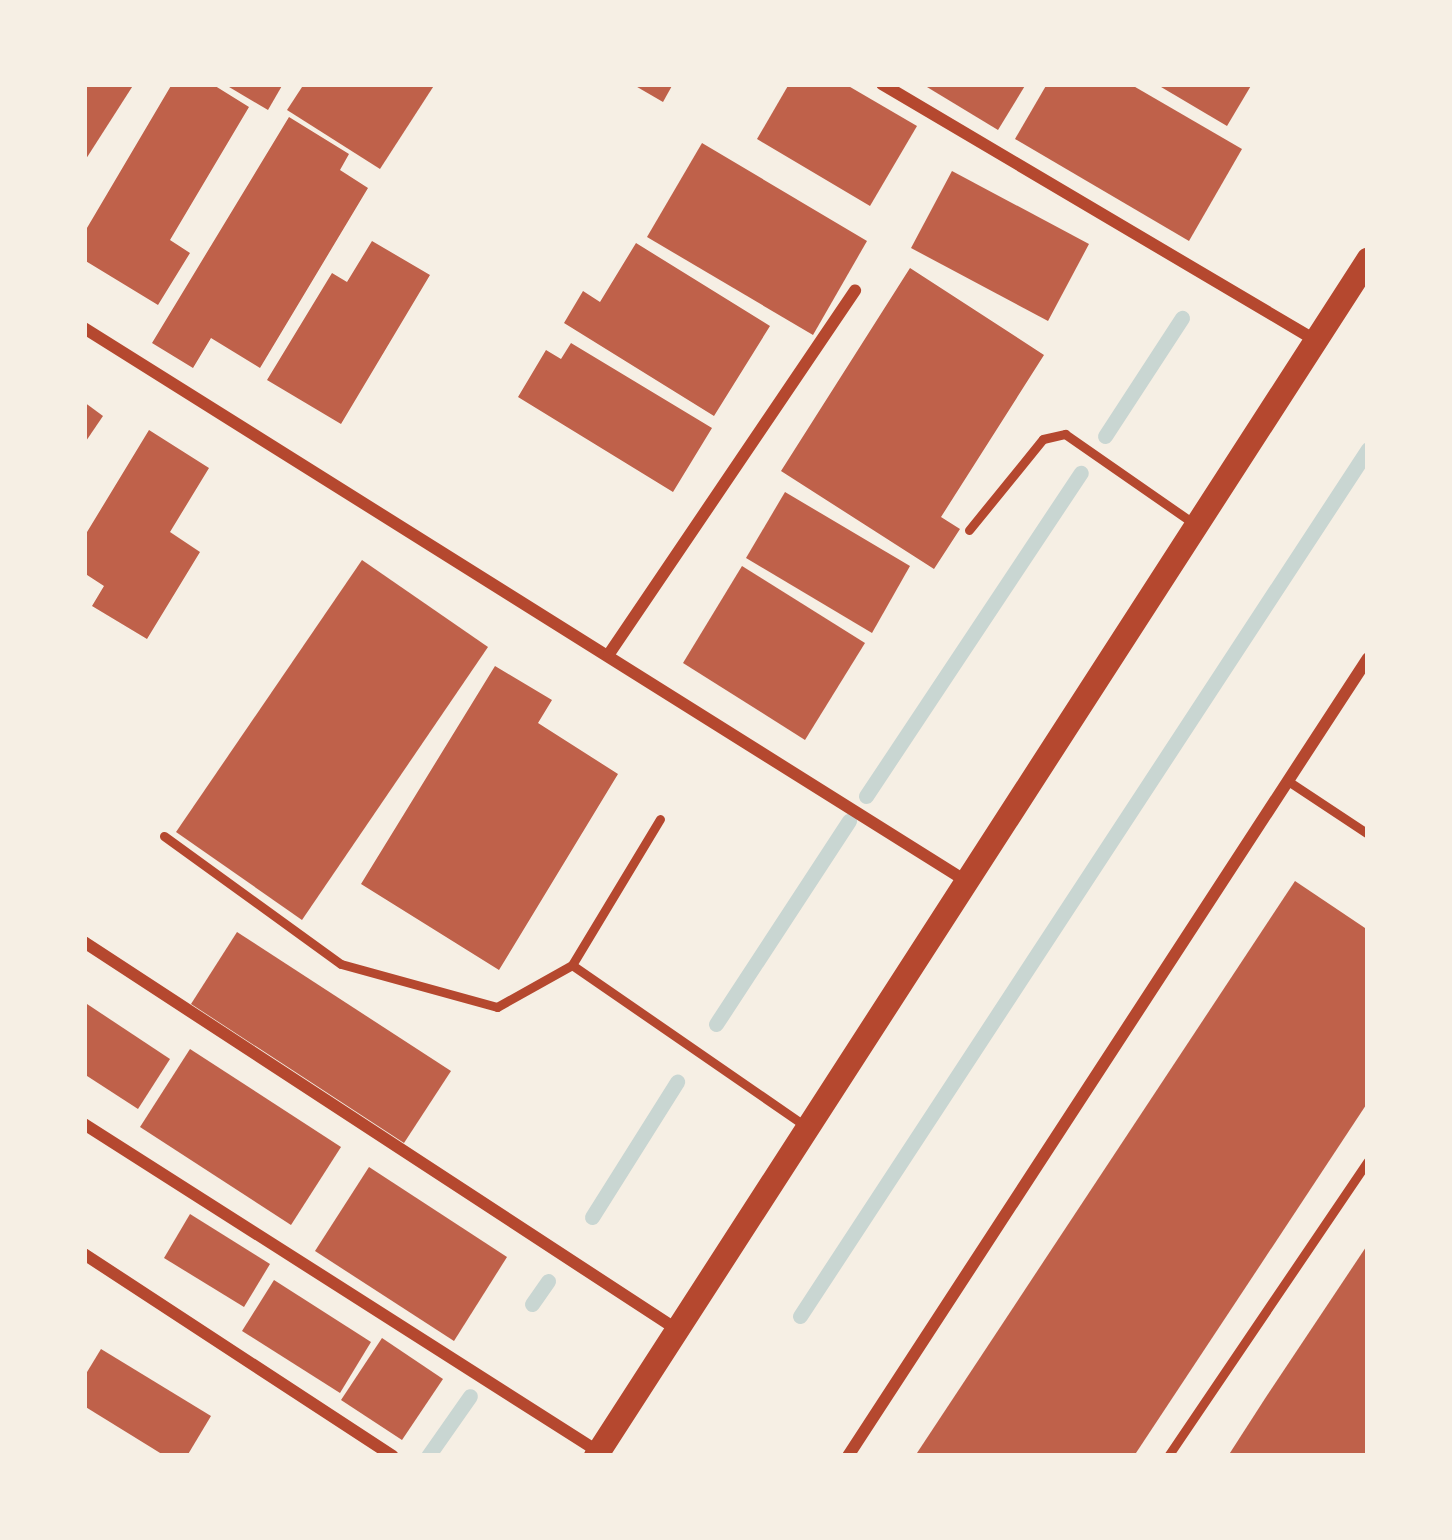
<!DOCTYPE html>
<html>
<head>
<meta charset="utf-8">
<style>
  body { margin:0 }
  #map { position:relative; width:1452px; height:1540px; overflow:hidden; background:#f6efe4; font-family:Quicksand,sans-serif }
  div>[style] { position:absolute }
  .stream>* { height:15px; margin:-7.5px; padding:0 7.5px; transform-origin:7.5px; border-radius:7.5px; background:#c9d6d2 }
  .building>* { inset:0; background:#bf614a }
  .service>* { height:9px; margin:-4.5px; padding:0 4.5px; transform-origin:4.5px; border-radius:4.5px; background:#b5482f }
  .minor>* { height:12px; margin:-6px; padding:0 6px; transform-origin:6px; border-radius:6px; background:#b5482f }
  .secondary>* { height:24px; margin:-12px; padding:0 12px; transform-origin:12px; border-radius:12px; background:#b5482f }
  span { translate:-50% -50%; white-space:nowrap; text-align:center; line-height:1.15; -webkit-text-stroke:9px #f6efe4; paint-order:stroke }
  .frame { position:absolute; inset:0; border:87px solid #f6efe4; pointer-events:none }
</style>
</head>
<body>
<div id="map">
  <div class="stream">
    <div style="left:1105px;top:436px;width:141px;rotate:-56.9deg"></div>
    <div style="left:866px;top:796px;width:388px;rotate:-56.4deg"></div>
    <div style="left:716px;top:1024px;width:243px;rotate:-56.8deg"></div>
    <div style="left:592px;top:1217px;width:160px;rotate:-57.8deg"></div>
    <div style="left:532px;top:1304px;width:28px;rotate:-55deg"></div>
    <div style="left:800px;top:1316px;width:1036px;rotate:-56.77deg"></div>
    <div style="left:428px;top:1456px;width:73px;rotate:-55deg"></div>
  </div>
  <div class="building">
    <div style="clip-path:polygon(84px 84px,134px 84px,84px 162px)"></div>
    <div style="clip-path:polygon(172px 84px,212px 84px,249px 107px,170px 240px,190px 253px,158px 305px,84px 260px,84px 233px)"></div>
    <div style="clip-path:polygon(224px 84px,283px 84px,268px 110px)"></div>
    <div style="clip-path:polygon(304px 84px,435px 84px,380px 169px,287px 110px)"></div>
    <div style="clip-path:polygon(632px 84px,673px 84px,663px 102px)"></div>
    <div style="clip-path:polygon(789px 84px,845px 84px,917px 126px,870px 206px,757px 139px)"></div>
    <div style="clip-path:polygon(922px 84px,1026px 84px,998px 130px)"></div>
    <div style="clip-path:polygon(1047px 84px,1130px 84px,1242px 149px,1189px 241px,1015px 139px)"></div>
    <div style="clip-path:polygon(1156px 84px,1252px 84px,1227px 126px)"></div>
    <div style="clip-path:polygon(289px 117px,349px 154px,340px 170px,368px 188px,260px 368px,211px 338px,193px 368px,152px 343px)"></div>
    <div style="clip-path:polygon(702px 143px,867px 241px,813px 335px,647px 237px)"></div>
    <div style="clip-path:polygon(952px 171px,1089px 244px,1048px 321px,911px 248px)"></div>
    <div style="clip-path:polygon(372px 241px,430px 275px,341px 424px,267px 380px,332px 273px,347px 282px)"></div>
    <div style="clip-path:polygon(636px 243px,770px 326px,714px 416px,564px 323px,583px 291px,600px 302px)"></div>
    <div style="clip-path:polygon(910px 268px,1044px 355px,941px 517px,960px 529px,934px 569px,781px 471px)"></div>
    <div style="clip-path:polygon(571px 343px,712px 428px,673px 492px,518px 397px,546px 350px,561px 359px)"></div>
    <div style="clip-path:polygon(84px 402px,103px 416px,84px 444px)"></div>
    <div style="clip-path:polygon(149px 430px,209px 468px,170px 532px,200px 552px,147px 639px,92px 606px,104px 586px,84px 573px,84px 537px)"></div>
    <div style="clip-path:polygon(785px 492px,910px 566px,872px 633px,746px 558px)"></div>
    <div style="clip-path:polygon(362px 560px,488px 647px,302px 920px,176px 832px)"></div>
    <div style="clip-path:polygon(742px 566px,865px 643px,805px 740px,683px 663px)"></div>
    <div style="clip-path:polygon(495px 666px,552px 700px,538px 723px,618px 774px,499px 970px,361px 884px)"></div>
    <div style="clip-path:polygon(1295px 881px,1368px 930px,1368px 1102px,1263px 1261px,1134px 1456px,915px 1456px)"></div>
    <div style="clip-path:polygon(237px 932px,451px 1071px,404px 1143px,191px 1004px)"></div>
    <div style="clip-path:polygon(84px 1002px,170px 1059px,138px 1109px,84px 1074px)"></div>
    <div style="clip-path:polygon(190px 1049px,341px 1147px,291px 1225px,140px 1127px)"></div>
    <div style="clip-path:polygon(369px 1167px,507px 1257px,454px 1341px,315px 1251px)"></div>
    <div style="clip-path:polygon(190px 1214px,270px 1264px,244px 1307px,164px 1258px)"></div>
    <div style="clip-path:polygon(1368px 1244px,1368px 1456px,1228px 1456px,1266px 1397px)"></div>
    <div style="clip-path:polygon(274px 1280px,371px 1342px,340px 1393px,242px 1331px)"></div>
    <div style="clip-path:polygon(382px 1338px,443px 1379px,402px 1440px,341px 1400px)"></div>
    <div style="clip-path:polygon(101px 1349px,211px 1416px,187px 1456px,165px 1456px,84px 1406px,84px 1377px)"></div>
  </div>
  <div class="service">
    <div style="left:969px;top:530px;width:117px;rotate:-50.9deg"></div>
    <div style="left:1043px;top:439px;width:23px;rotate:-13deg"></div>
    <div style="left:1065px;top:434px;width:160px;rotate:34.8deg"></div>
    <div style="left:1288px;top:781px;width:96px;rotate:33.5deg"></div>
    <div style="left:660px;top:819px;width:170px;rotate:121.1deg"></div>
    <div style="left:572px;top:965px;width:285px;rotate:34.6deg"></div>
    <div style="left:164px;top:836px;width:218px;rotate:35.9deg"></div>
    <div style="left:341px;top:964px;width:162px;rotate:15.4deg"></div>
    <div style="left:497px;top:1007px;width:86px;rotate:-29.2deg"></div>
    <div style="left:1168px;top:1456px;width:356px;rotate:-55.9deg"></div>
  </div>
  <div class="minor">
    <div style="left:882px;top:84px;width:503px;rotate:30.59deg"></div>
    <div style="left:84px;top:328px;width:1041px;rotate:32.09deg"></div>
    <div style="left:609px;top:654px;width:439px;rotate:-55.9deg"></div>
    <div style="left:84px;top:942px;width:707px;rotate:33.17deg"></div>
    <div style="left:84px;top:1124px;width:611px;rotate:32.49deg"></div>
    <div style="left:84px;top:1254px;width:369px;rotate:33.2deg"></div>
    <div style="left:848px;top:1456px;width:952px;rotate:-56.91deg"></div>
  </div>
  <div class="secondary">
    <div style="left:596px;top:1456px;width:1424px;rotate:-57.16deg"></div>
  </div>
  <div class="frame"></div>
</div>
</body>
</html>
